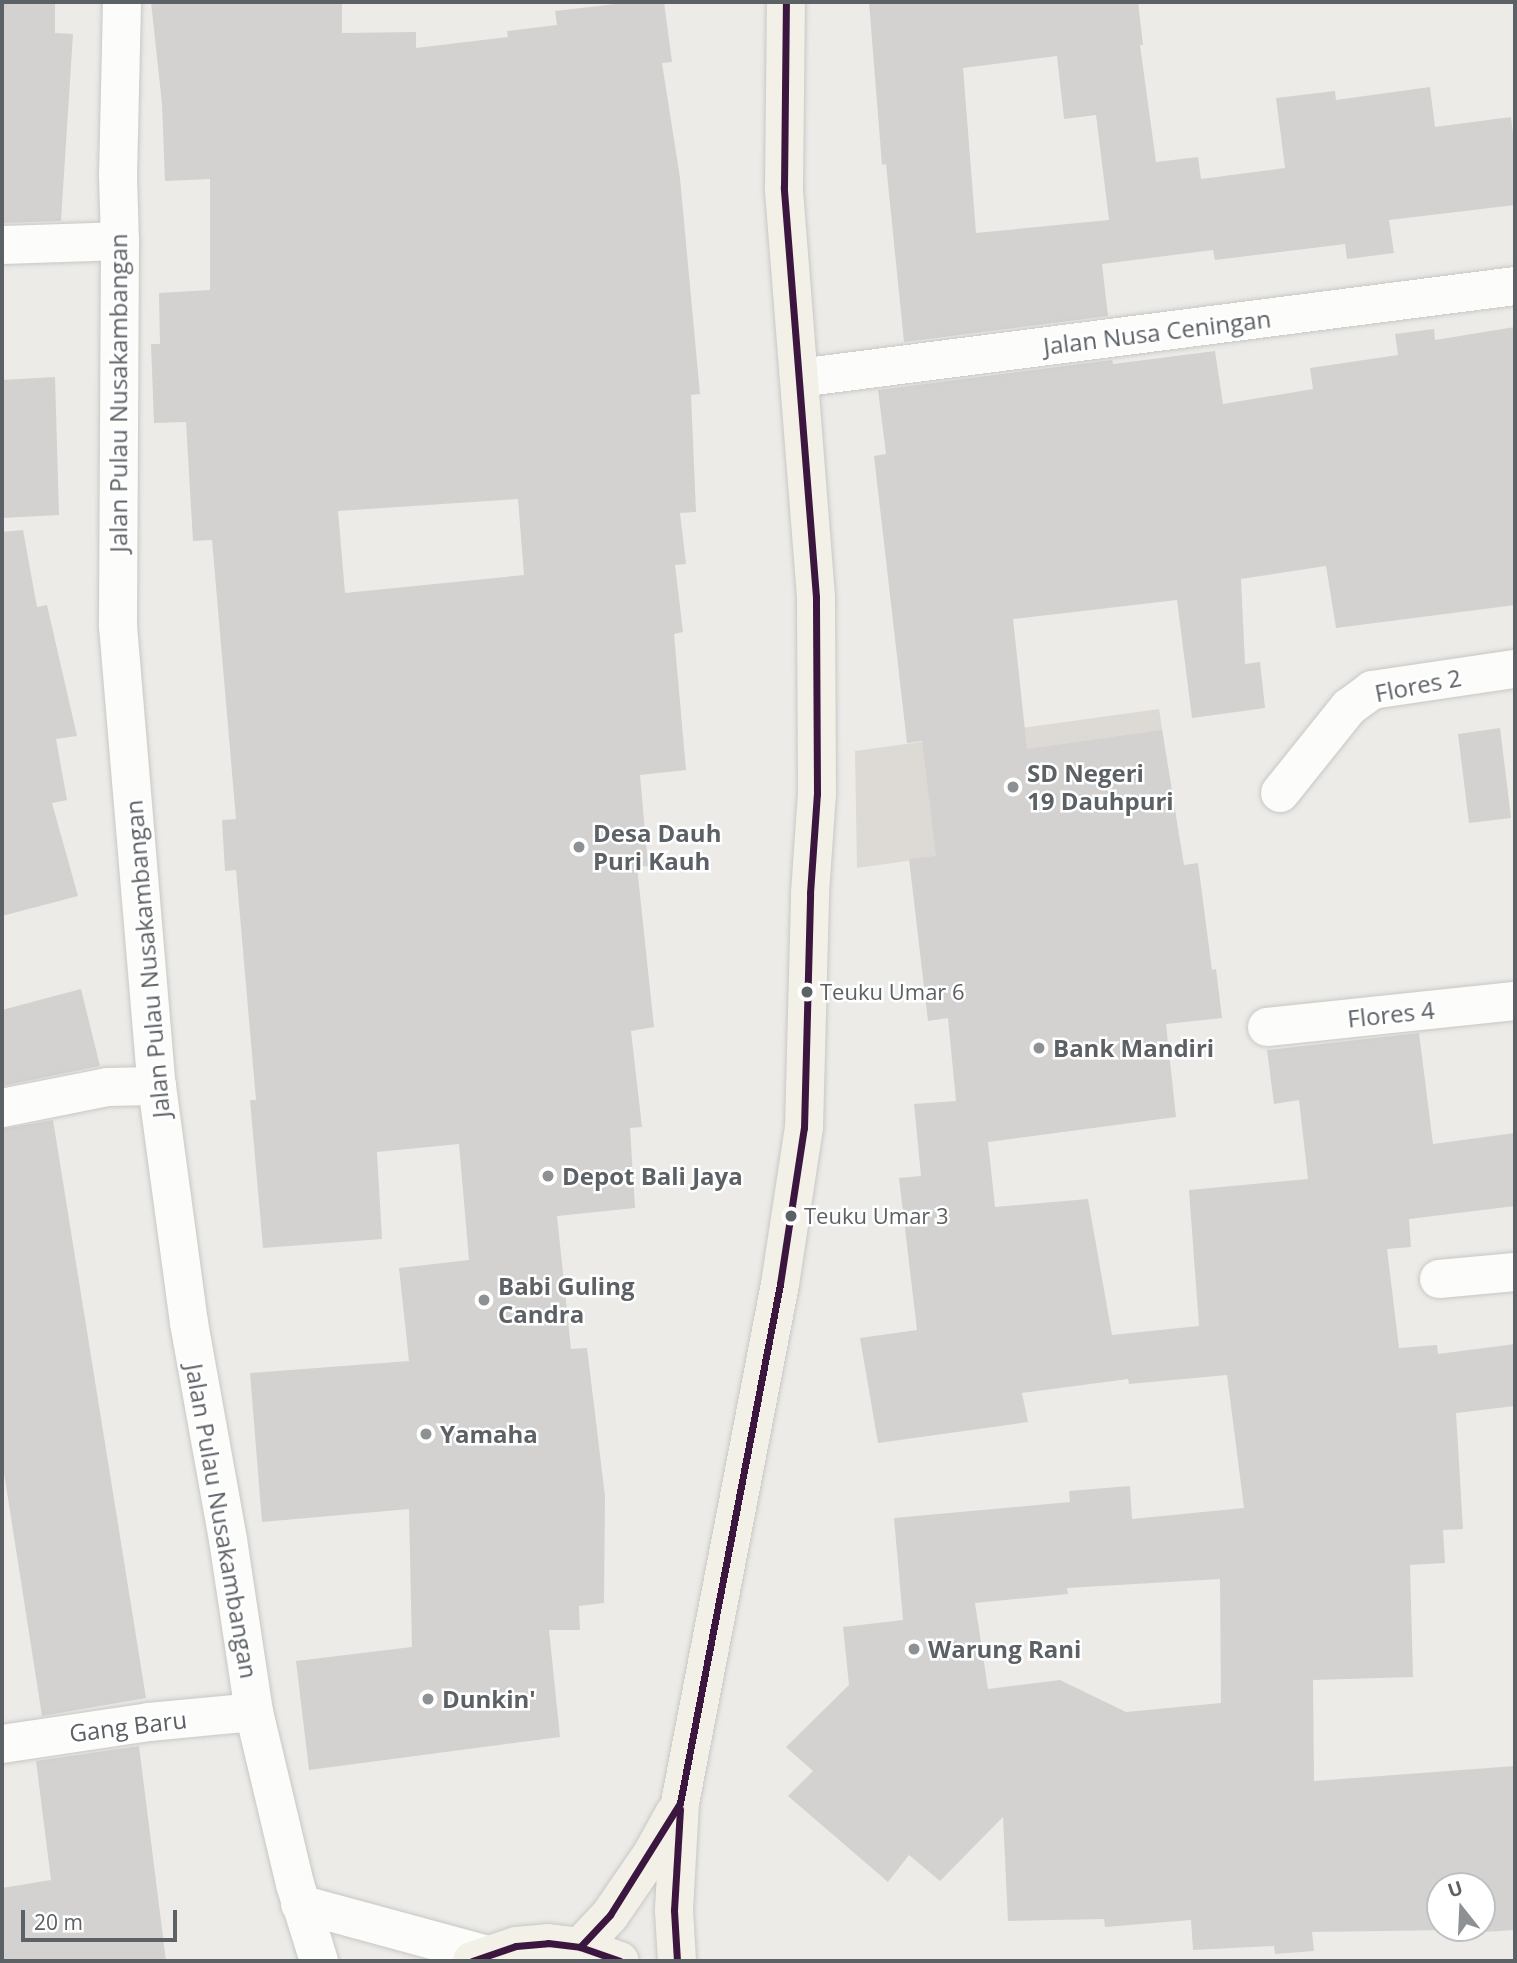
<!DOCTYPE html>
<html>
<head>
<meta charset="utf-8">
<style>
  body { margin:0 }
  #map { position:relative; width:1517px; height:1963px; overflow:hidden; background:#ecebe7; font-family:"Open Sans",sans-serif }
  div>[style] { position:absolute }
  .education>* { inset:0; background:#dddad5 }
  .building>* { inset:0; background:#d3d2d0 }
  .roads { filter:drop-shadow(0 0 2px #c7c8c7) drop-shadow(0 0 2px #c7c8c7) }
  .minor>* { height:38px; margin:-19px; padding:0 19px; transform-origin:19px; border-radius:19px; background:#fcfcfb }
  .major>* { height:38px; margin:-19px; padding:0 19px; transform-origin:19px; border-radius:19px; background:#f3f0e8 }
  .bus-1>* { height:7px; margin:-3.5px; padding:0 3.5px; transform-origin:3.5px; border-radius:3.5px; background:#3b163f }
  .dots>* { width:19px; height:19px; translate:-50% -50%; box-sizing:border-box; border:4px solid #fff; border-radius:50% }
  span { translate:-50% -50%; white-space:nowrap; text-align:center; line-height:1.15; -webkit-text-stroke:5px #fff; paint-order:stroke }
  .bus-label { font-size:22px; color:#5c6166 }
  .left { translate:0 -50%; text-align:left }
  .street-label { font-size:24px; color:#5c6166 }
  .poi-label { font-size:24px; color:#5c6166; font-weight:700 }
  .frame { position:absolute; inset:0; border:4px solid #5c6166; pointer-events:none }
  .north { position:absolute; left:1426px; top:1872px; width:70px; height:70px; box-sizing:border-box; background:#fff; border:2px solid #bec0c2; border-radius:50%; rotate:342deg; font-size:19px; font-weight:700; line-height:28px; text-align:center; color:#5c6166 }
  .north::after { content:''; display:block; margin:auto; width:24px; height:32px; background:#8e9193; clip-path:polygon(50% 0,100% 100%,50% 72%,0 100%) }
  .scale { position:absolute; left:21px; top:1910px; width:156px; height:32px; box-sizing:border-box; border:4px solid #5c6166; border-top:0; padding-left:9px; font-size:21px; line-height:24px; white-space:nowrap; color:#5c6166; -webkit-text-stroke:5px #fff; paint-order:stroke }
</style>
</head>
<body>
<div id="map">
  <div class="education">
    <div style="clip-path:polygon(1159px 709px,1177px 824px,857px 868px,855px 751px)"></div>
  </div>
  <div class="building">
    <div style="clip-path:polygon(2px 2px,55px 2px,55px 33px,73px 34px,61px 221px,2px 223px)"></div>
    <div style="clip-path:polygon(evenodd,151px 2px,342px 2px,342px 33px,416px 32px,416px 48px,508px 37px,507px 31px,557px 25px,555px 11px,633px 2px,664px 2px,672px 62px,662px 63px,680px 178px,700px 394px,691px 395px,696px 512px,680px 513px,686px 564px,675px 565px,683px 632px,674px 634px,686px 770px,640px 775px,648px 866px,637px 867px,654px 1027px,631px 1031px,642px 1127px,630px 1128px,635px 1208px,557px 1216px,571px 1349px,587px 1348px,605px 1496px,604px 1603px,579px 1606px,580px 1630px,549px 1630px,560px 1737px,309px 1770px,296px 1661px,412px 1647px,409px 1509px,262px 1522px,250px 1373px,409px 1361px,399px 1268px,469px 1260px,459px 1144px,377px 1152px,382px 1239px,263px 1248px,250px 1100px,256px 1100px,236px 870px,225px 871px,222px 820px,236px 819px,212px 540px,193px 541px,186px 422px,154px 423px,151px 344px,160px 344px,159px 293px,210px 290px,210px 179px,165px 181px,162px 104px,151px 2px,518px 499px,524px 575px,345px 593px,338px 511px,518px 499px)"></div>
    <div style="clip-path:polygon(evenodd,869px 2px,1138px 2px,1143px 45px,1140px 45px,1156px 162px,1198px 157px,1201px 179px,1285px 168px,1276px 98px,1335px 91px,1336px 100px,1430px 87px,1435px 127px,1511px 117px,1515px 151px,1515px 205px,1389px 220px,1394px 253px,1347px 259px,1345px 244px,1215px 260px,1213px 250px,1102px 264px,1108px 316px,904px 342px,886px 164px,882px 165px,869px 2px,1057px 56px,1064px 119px,1096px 115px,1109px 220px,976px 233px,963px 68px,1057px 56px)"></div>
    <div style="clip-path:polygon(evenodd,1515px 327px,1515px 605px,1336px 628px,1326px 566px,1241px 579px,1245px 664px,1260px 662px,1265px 708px,1192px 718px,1177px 600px,1013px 619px,1027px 749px,1162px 730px,1184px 865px,1198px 863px,1212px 970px,1216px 969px,1222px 1018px,1166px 1024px,1176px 1117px,988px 1142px,995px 1207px,1088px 1199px,1112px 1335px,1199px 1326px,1189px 1190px,1308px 1179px,1299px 1100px,1274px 1104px,1267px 1050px,1419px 1033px,1433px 1144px,1515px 1133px,1515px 1206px,1409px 1219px,1411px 1247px,1387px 1249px,1399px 1348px,1437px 1345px,1438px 1354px,1515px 1344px,1515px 1406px,1456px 1413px,1463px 1529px,1443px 1530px,1445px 1563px,1410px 1565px,1413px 1677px,1313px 1680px,1314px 1781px,1515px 1766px,1515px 1930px,1451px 1934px,1451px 1930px,1312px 1932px,1314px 1951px,1275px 1954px,1274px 1946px,1193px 1950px,1191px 1920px,1105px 1927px,1104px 1919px,1008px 1921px,1003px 1817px,940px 1881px,909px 1855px,888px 1882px,788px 1796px,813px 1771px,786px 1747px,849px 1685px,843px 1627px,903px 1620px,894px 1518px,1070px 1502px,1069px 1491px,1130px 1486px,1132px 1519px,1244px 1508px,1227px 1375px,1129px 1384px,1128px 1379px,1022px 1393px,1028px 1422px,878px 1443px,860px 1338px,917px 1330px,899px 1178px,921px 1176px,914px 1104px,956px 1101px,948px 1018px,928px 1021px,909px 859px,936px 856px,922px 741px,907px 743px,874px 456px,886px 454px,878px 390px,1112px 360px,1113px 364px,1215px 351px,1223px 404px,1313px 389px,1310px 368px,1398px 355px,1395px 334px,1434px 329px,1435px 340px,1515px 327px,1220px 1579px,1221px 1703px,1126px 1712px,1060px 1680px,988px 1689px,975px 1603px,1068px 1594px,1067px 1588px,1220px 1579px,1515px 327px,1440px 1886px,1482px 1886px,1482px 1928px,1440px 1928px,1440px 1886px)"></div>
    <div style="clip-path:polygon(55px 377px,59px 515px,2px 518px,2px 380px)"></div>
    <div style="clip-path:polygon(23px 530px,37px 607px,47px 605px,77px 736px,56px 739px,67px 800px,52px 803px,78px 896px,2px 916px,2px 532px)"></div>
    <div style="clip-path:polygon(1500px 728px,1511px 818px,1469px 823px,1458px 734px)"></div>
    <div style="clip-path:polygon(81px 989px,100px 1066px,2px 1086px,2px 1010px)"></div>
    <div style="clip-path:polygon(53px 1120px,146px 1698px,42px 1716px,2px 1460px,2px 1129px)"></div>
    <div style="clip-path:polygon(139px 1746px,166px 1961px,2px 1961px,2px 1888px,51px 1880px,36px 1761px)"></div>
  </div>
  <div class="roads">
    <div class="minor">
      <div style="left:122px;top:2px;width:173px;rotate:91.3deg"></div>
      <div style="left:118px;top:175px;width:66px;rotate:88.3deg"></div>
      <div style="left:120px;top:241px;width:385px;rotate:90.3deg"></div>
      <div style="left:118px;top:626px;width:462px;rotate:85.2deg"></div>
      <div style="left:157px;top:1086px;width:239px;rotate:82.3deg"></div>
      <div style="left:189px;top:1323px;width:220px;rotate:79.8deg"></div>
      <div style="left:228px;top:1540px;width:174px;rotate:81.4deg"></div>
      <div style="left:254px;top:1712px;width:177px;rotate:76.6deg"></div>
      <div style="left:295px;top:1884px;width:81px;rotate:72.7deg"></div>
      <div style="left:2px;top:245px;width:118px;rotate:-1.9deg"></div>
      <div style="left:799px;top:378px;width:722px;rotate:-7.32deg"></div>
      <div style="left:1280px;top:793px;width:110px;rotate:-51.3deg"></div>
      <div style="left:1349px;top:707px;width:29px;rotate:-36deg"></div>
      <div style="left:1372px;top:690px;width:145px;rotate:-8.4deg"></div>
      <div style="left:1267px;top:1027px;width:249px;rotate:-6deg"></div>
      <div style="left:2px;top:1108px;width:107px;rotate:-11.3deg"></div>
      <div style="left:107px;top:1087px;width:50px;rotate:-1.1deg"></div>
      <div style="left:1439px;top:1279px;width:76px;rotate:-5.3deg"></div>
      <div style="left:2px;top:1744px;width:149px;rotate:-8.5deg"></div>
      <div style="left:149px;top:1722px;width:105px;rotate:-5.4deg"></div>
      <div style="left:300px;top:1904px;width:191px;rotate:15.2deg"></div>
    </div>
    <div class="major">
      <div style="left:580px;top:1947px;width:44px;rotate:-46.8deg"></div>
      <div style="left:610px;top:1915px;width:74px;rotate:-55.5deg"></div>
      <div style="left:652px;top:1854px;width:46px;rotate:-61.2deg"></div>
      <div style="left:472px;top:1961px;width:46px;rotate:-18.8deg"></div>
      <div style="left:516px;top:1946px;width:32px;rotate:-5deg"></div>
      <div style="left:548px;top:1943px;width:32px;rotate:7deg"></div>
      <div style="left:580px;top:1947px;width:42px;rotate:19.3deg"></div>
      <div style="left:677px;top:1961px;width:51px;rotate:-93.4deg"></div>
      <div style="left:674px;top:1910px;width:107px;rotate:-86.8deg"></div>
      <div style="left:680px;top:1803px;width:529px;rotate:-79.09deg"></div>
      <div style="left:780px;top:1284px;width:158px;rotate:-81.3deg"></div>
      <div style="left:804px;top:1128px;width:235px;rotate:-88.5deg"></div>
      <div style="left:810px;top:893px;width:99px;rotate:-86deg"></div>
      <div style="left:817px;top:794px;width:197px;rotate:-90.3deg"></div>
      <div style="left:816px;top:597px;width:411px;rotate:-94.5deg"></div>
      <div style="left:784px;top:187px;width:185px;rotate:-89.4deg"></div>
    </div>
  </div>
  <div class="bus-1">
    <div style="left:580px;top:1947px;width:44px;rotate:-46.8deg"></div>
    <div style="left:610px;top:1915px;width:132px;rotate:-58deg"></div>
    <div style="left:680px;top:1803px;width:529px;rotate:-79.09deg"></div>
    <div style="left:780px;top:1284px;width:158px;rotate:-81.3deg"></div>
    <div style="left:804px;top:1128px;width:235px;rotate:-88.5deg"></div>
    <div style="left:810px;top:893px;width:99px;rotate:-86deg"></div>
    <div style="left:817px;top:794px;width:197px;rotate:-90.3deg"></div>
    <div style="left:816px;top:597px;width:411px;rotate:-94.5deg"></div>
    <div style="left:784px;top:187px;width:185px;rotate:-89.4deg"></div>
    <div style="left:472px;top:1961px;width:46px;rotate:-18.8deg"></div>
    <div style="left:516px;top:1946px;width:32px;rotate:-5deg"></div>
    <div style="left:548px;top:1943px;width:32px;rotate:7deg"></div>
    <div style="left:580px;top:1947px;width:42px;rotate:19.3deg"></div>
    <div style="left:677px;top:1961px;width:51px;rotate:-93.4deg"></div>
    <div style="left:674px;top:1910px;width:101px;rotate:-86.6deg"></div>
  </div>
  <div class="dots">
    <div style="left:1013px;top:787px;background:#8e9193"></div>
    <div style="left:579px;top:847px;background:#8e9193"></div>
    <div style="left:807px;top:992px;background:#5c6166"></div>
    <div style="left:1039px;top:1048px;background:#8e9193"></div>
    <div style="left:548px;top:1176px;background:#8e9193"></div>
    <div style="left:791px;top:1216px;background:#5c6166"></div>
    <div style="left:484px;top:1300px;background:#8e9193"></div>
    <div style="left:426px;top:1434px;background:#8e9193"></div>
    <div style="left:914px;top:1649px;background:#8e9193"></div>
    <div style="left:428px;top:1699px;background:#8e9193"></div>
  </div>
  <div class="bus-label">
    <span class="left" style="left:820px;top:992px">Teuku Umar 6</span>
    <span class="left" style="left:804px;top:1216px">Teuku Umar 3</span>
  </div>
  <div class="street-label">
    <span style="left:1157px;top:332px;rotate:-7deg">Jalan Nusa Ceningan</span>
    <span style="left:118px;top:393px;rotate:-90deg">Jalan Pulau Nusakambangan</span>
    <span style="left:1418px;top:685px;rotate:-11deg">Flores 2</span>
    <span style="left:147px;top:959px;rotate:-95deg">Jalan Pulau Nusakambangan</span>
    <span style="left:1391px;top:1014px;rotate:-6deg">Flores 4</span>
    <span style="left:222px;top:1521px;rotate:80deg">Jalan Pulau Nusakambangan</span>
    <span style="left:128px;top:1726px;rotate:-7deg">Gang Baru</span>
  </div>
  <div class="poi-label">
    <span class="left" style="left:1027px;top:787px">SD Negeri<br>19 Dauhpuri</span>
    <span class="left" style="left:593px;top:847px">Desa Dauh<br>Puri Kauh</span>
    <span class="left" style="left:1053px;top:1048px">Bank Mandiri</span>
    <span class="left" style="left:562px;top:1176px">Depot Bali Jaya</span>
    <span class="left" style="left:498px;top:1300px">Babi Guling<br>Candra</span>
    <span class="left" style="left:440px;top:1434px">Yamaha</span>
    <span class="left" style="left:928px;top:1649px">Warung Rani</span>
    <span class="left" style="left:442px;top:1699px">Dunkin'</span>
  </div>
  <div class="frame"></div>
  <div class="north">U</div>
  <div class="scale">20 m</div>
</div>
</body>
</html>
